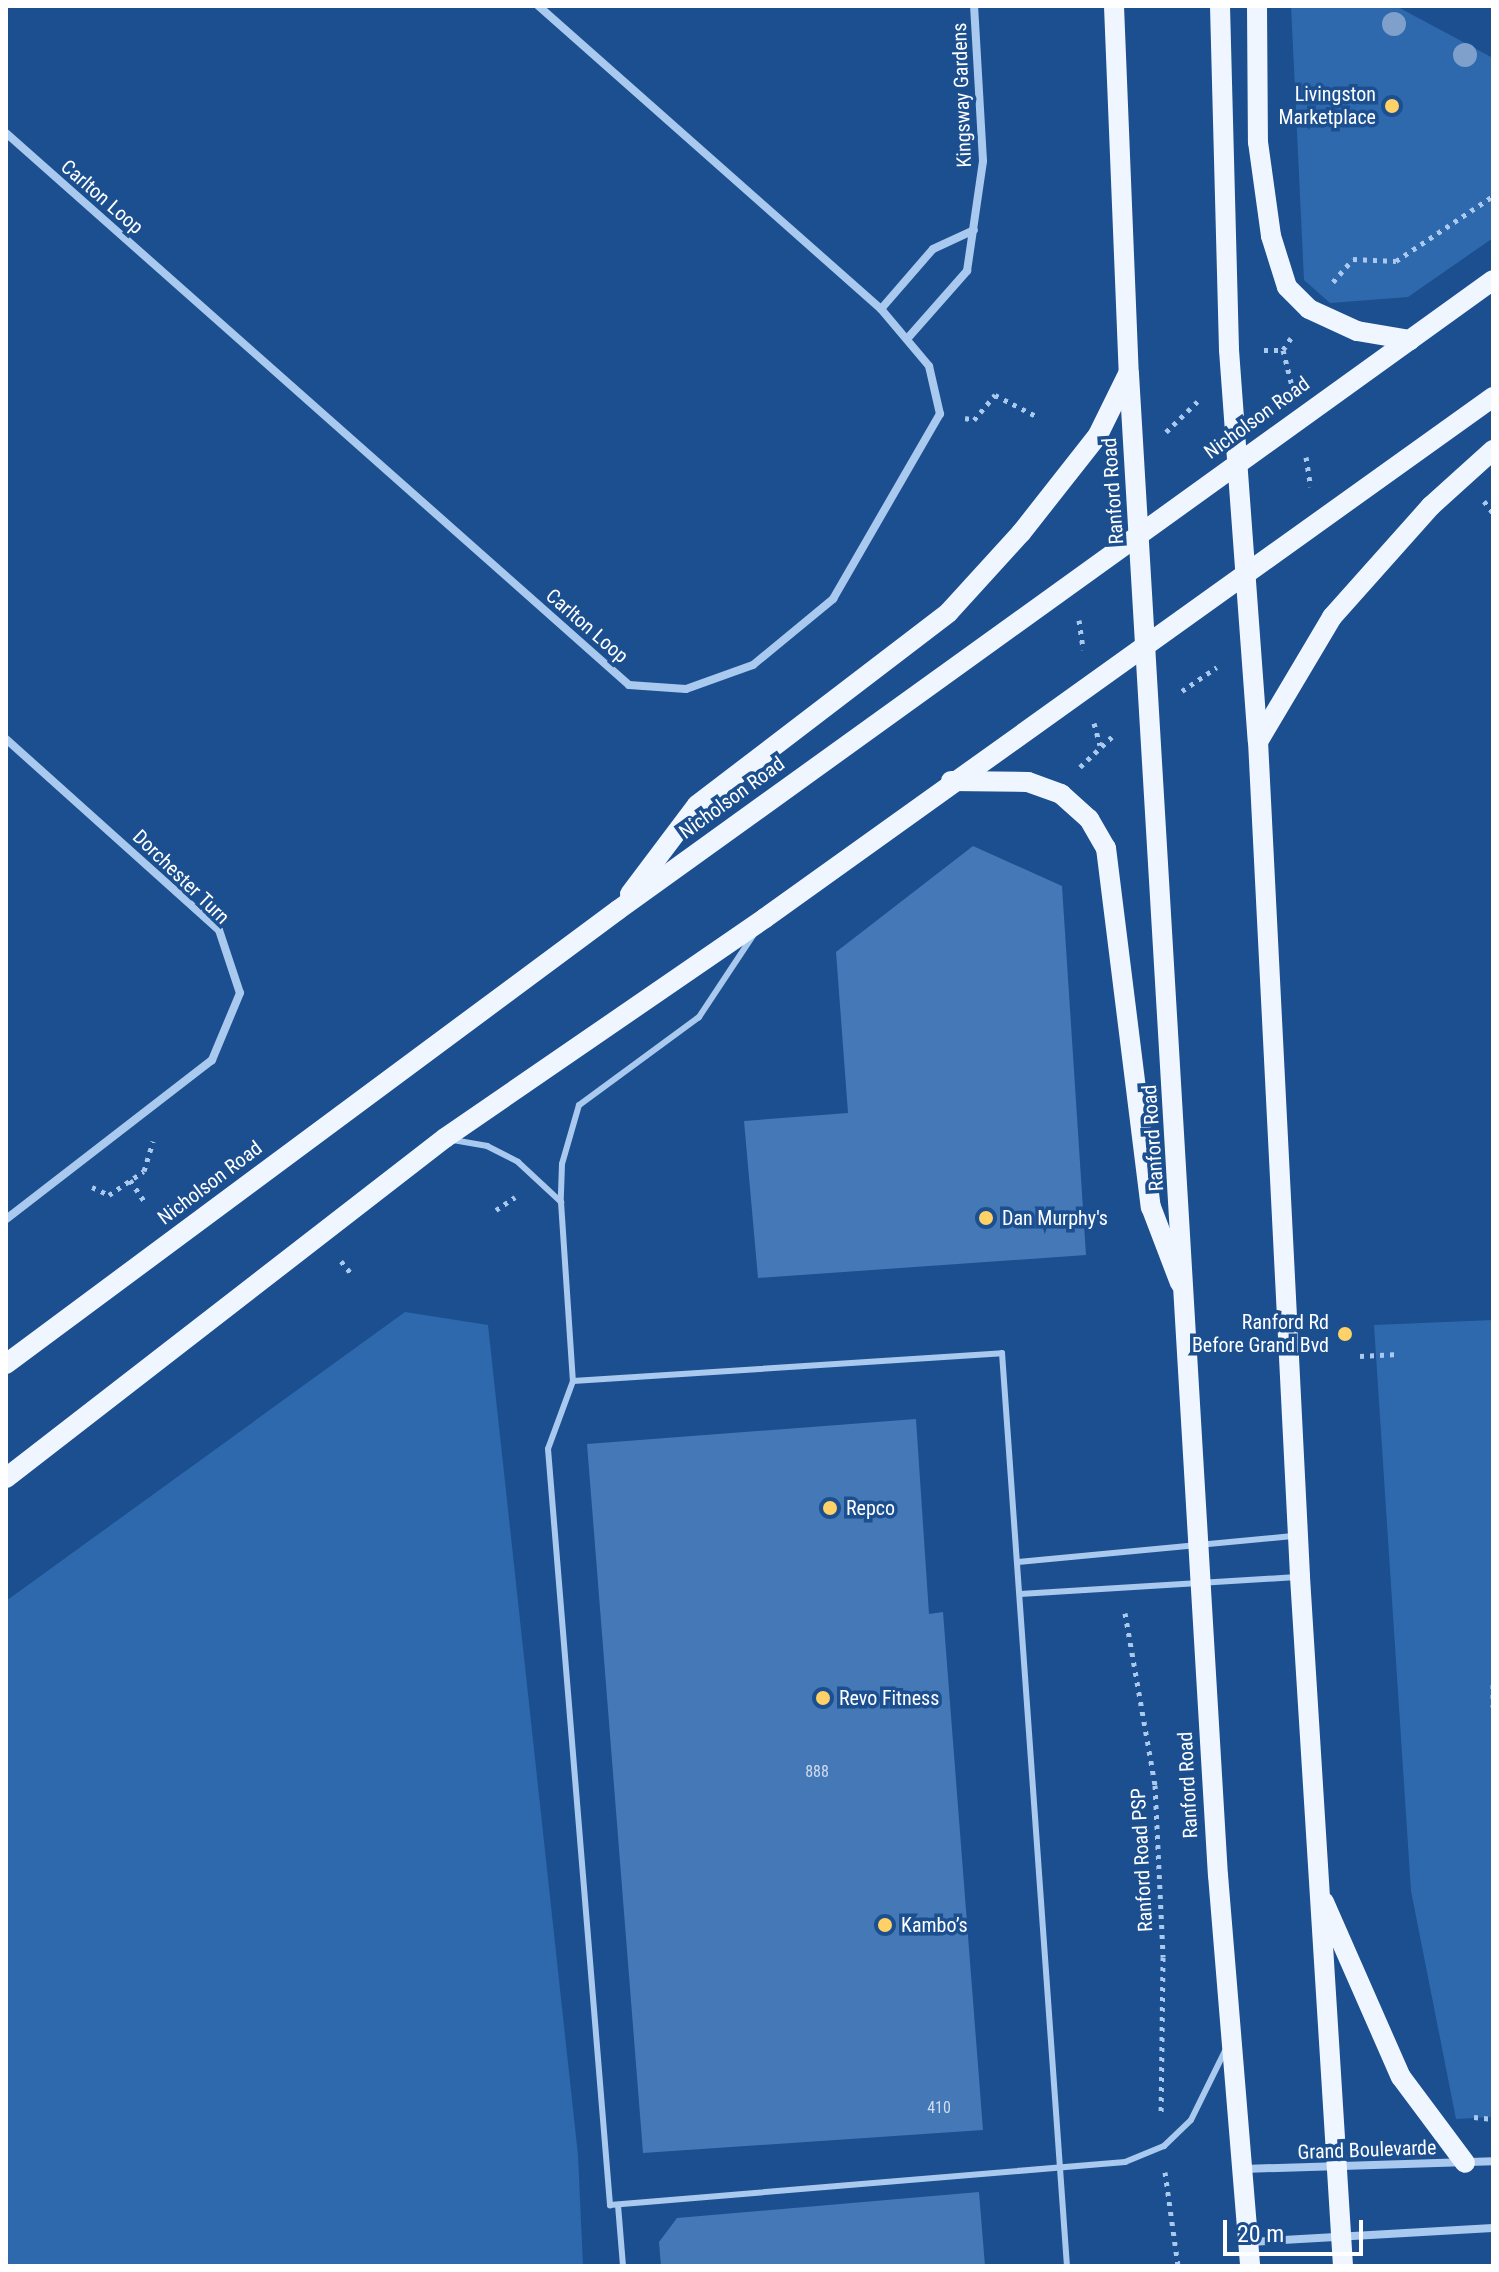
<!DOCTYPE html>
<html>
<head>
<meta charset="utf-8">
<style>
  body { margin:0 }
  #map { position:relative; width:1499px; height:2272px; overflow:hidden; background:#1b4f8f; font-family:"Roboto Condensed",sans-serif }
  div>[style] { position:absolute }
  .green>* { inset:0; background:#2e69ad }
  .building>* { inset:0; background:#4478b7 }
  .path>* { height:5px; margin-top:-2.5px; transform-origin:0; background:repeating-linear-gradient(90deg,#a9c9ee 0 4px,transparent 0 10px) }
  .lane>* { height:6px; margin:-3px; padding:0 3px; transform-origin:3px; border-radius:3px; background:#a9c9ee }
  .street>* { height:8px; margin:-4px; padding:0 4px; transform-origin:4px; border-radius:4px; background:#a9c9ee }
  .primary>* { height:20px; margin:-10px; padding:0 10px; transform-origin:10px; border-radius:10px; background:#f0f6ff }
  .trees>* { width:24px; height:24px; margin:-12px; border-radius:50%; background:#7ea0ca }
  .dots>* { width:22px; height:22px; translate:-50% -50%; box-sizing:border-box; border:4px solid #1b4f8f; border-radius:50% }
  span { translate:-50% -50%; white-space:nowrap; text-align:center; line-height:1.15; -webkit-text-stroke:7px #1b4f8f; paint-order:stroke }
  .number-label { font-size:16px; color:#d0dded }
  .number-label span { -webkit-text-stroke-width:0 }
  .poi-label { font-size:20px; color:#fff }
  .right { translate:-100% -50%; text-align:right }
  .left { translate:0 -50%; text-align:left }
  .street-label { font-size:20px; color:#fff }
  .frame { position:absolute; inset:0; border:8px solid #fff; pointer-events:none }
  .scale { position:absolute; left:1223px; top:2220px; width:140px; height:36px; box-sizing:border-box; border:4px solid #fff; border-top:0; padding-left:10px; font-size:24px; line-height:28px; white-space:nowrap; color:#fff; -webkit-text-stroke:6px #1b4f8f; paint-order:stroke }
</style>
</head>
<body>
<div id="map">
  <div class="green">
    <div style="clip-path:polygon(1291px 6px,1396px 6px,1493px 58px,1493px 238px,1408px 297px,1330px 303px,1304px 280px)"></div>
    <div style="clip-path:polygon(405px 1312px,488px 1325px,578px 2155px,583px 2266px,6px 2266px,6px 1601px)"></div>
    <div style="clip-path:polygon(1493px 1320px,1493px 2117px,1456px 2119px,1411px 1891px,1374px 1325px)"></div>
  </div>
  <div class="building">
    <div style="clip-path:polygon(973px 846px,1062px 886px,1086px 1255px,758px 1278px,744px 1121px,848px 1113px,836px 952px)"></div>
    <div style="clip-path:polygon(916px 1419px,929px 1614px,943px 1612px,983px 2130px,643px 2153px,587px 1444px)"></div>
    <div style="clip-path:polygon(979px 2192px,985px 2266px,661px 2266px,659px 2242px,677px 2218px)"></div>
  </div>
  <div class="path">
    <div style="left:1333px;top:282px;width:30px;rotate:-49deg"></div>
    <div style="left:1353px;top:259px;width:43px;rotate:2.7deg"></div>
    <div style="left:1396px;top:261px;width:117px;rotate:-33.8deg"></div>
    <div style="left:1291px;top:338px;width:14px;rotate:124deg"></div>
    <div style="left:1283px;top:350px;width:36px;rotate:76deg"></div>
    <div style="left:1264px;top:350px;width:19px"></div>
    <div style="left:965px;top:418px;width:9px;rotate:13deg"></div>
    <div style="left:974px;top:420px;width:33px;rotate:-50deg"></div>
    <div style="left:995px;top:395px;width:46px;rotate:27.1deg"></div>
    <div style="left:1166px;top:432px;width:46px;rotate:-44.1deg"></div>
    <div style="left:1306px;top:457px;width:30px;rotate:81deg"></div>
    <div style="left:1484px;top:501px;width:15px;rotate:53deg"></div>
    <div style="left:1079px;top:620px;width:30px;rotate:82deg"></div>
    <div style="left:1182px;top:691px;width:42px;rotate:-34.4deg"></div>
    <div style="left:1094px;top:723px;width:23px;rotate:75deg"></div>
    <div style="left:1080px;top:767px;width:50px;rotate:-43.4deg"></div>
    <div style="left:130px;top:1180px;width:29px;rotate:56deg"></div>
    <div style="left:92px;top:1187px;width:19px;rotate:25deg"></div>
    <div style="left:109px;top:1195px;width:42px;rotate:-34.4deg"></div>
    <div style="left:144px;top:1171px;width:31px;rotate:-73deg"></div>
    <div style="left:496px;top:1210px;width:23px;rotate:-34deg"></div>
    <div style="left:341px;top:1261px;width:19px;rotate:51deg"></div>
    <div style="left:1360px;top:1356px;width:38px;rotate:-3deg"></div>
    <div style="left:1125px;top:1613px;width:175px;rotate:80.1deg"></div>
    <div style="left:1155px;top:1785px;width:172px;rotate:87.3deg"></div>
    <div style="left:1163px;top:1957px;width:155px;rotate:90.7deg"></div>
    <div style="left:1493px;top:1684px;width:23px;rotate:90deg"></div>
    <div style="left:1474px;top:2117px;width:19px;rotate:6deg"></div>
    <div style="left:1165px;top:2172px;width:95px;rotate:82.1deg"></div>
  </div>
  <div class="lane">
    <div style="left:754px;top:934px;width:100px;rotate:123.5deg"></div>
    <div style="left:699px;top:1017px;width:149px;rotate:143.7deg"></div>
    <div style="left:579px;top:1105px;width:61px;rotate:106.1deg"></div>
    <div style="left:562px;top:1164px;width:38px;rotate:92deg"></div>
    <div style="left:561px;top:1202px;width:179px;rotate:86.2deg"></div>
    <div style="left:573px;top:1381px;width:430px;rotate:-3.7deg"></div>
    <div style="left:1002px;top:1353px;width:915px;rotate:85.93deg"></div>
    <div style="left:453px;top:1140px;width:35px;rotate:10deg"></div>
    <div style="left:487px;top:1146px;width:35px;rotate:27deg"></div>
    <div style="left:518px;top:1162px;width:59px;rotate:42.9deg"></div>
    <div style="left:573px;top:1381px;width:72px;rotate:110.2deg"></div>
    <div style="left:548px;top:1449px;width:759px;rotate:85.31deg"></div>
    <div style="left:610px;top:2205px;width:517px;rotate:-4.77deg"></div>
    <div style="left:1125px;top:2162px;width:42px;rotate:-22.3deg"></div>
    <div style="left:1164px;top:2146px;width:37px;rotate:-44deg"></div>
    <div style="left:1191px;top:2120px;width:77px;rotate:-63.8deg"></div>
    <div style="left:1018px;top:1562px;width:276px;rotate:-5.4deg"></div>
    <div style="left:1020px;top:1594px;width:277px;rotate:-3.5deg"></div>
    <div style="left:618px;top:2205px;width:61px;rotate:85.3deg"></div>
  </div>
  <div class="street">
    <div style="left:6px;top:133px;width:832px;rotate:41.54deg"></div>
    <div style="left:629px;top:685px;width:57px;rotate:4deg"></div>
    <div style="left:686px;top:689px;width:71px;rotate:-19.7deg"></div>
    <div style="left:753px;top:665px;width:104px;rotate:-39.5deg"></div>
    <div style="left:833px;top:599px;width:214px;rotate:-60deg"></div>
    <div style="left:940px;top:414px;width:49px;rotate:-102.9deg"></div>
    <div style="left:929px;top:366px;width:75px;rotate:-130.1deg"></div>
    <div style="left:881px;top:309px;width:458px;rotate:-138.5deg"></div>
    <div style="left:881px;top:309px;width:79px;rotate:-49.1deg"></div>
    <div style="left:933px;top:249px;width:45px;rotate:-24.9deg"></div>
    <div style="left:907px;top:339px;width:91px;rotate:-48.6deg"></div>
    <div style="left:967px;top:271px;width:111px;rotate:-81.7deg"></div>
    <div style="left:983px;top:161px;width:155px;rotate:-93.3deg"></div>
    <div style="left:6px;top:739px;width:286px;rotate:41.9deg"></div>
    <div style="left:219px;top:930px;width:66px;rotate:71.6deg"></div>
    <div style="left:240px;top:993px;width:73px;rotate:112.7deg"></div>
    <div style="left:212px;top:1060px;width:260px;rotate:142.3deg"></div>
    <div style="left:1243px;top:2169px;width:250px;rotate:-1.8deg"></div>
    <div style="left:1250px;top:2242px;width:243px;rotate:-3.3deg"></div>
  </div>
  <div class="primary">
    <div style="left:1114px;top:6px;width:368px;rotate:87.7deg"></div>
    <div style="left:1129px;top:374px;width:1504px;rotate:86.61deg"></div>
    <div style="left:1218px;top:1875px;width:392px;rotate:85.3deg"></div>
    <div style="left:1220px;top:6px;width:344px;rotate:88.5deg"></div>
    <div style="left:1229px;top:350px;width:392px;rotate:85.8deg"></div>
    <div style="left:1258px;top:741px;width:837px;rotate:87.12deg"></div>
    <div style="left:1300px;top:1577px;width:690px;rotate:86.43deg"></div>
    <div style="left:1257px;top:6px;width:136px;rotate:89.6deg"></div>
    <div style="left:1258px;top:142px;width:95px;rotate:82.1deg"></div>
    <div style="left:1271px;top:236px;width:53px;rotate:72.6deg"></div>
    <div style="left:1287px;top:287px;width:31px;rotate:45deg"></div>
    <div style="left:1309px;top:309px;width:53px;rotate:24.6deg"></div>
    <div style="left:1357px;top:331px;width:54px;rotate:9.6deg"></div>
    <div style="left:1259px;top:740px;width:143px;rotate:-59.3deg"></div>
    <div style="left:1332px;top:617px;width:149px;rotate:-48.3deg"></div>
    <div style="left:1431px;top:506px;width:84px;rotate:-42.1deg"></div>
    <div style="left:951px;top:781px;width:77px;rotate:0.7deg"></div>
    <div style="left:1028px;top:782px;width:35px;rotate:20deg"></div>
    <div style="left:1061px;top:794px;width:38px;rotate:42deg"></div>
    <div style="left:1089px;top:819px;width:34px;rotate:60deg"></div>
    <div style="left:1106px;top:848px;width:362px;rotate:82.9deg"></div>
    <div style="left:1151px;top:1207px;width:81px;rotate:69.1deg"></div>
    <div style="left:630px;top:894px;width:111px;rotate:-53deg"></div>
    <div style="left:697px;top:805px;width:317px;rotate:-37.4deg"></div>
    <div style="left:949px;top:612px;width:107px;rotate:-47.7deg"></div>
    <div style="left:1021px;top:533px;width:125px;rotate:-51.8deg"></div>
    <div style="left:1098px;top:435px;width:68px;rotate:-63.8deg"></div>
    <div style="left:6px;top:1364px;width:762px;rotate:-36.57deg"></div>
    <div style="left:618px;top:910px;width:1078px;rotate:-35.75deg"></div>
    <div style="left:6px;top:1478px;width:555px;rotate:-37.76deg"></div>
    <div style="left:445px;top:1138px;width:388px;rotate:-34.5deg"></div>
    <div style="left:765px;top:918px;width:895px;rotate:-35.59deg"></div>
    <div style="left:1324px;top:1902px;width:191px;rotate:66.3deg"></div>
    <div style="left:1401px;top:2077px;width:107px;rotate:53.3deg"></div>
  </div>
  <div class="trees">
    <div style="left:1394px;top:24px"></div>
    <div style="left:1465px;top:55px"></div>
  </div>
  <div class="dots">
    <div style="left:1392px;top:106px;background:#ffd166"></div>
    <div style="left:986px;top:1218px;background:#ffd166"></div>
    <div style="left:1345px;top:1334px;background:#ffd166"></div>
    <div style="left:830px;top:1508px;background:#ffd166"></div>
    <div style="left:823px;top:1698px;background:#ffd166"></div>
    <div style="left:885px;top:1925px;background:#ffd166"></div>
  </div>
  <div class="number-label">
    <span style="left:817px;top:1772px">888</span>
    <span style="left:939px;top:2108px">410</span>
  </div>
  <div class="poi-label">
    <span class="right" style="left:1376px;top:106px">Livingston<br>Marketplace</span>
    <span class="left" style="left:1002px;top:1218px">Dan Murphy's</span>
    <span class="right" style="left:1329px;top:1334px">Ranford Rd<br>Before Grand Bvd</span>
    <span class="left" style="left:846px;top:1508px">Repco</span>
    <span class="left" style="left:839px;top:1698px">Revo Fitness</span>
    <span class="left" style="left:901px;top:1925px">Kambo’s</span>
  </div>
  <div class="street-label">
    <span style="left:962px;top:95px;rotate:-92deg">Kingsway Gardens</span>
    <span style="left:102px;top:197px;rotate:41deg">Carlton Loop</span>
    <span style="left:1257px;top:418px;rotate:-36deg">Nicholson Road</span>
    <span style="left:1113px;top:491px;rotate:-94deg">Ranford Road</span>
    <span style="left:587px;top:626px;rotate:41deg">Carlton Loop</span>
    <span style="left:732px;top:798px;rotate:-36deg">Nicholson Road</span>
    <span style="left:181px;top:877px;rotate:44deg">Dorchester Turn</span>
    <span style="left:1153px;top:1138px;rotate:-94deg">Ranford Road</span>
    <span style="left:210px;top:1183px;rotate:-37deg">Nicholson Road</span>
    <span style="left:1188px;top:1785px;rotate:-93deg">Ranford Road</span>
    <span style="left:1142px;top:1860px;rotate:-93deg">Ranford Road PSP</span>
    <span style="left:1367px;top:2150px;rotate:-2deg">Grand Boulevarde</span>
  </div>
  <div class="frame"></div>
  <div class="scale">20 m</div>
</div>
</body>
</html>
